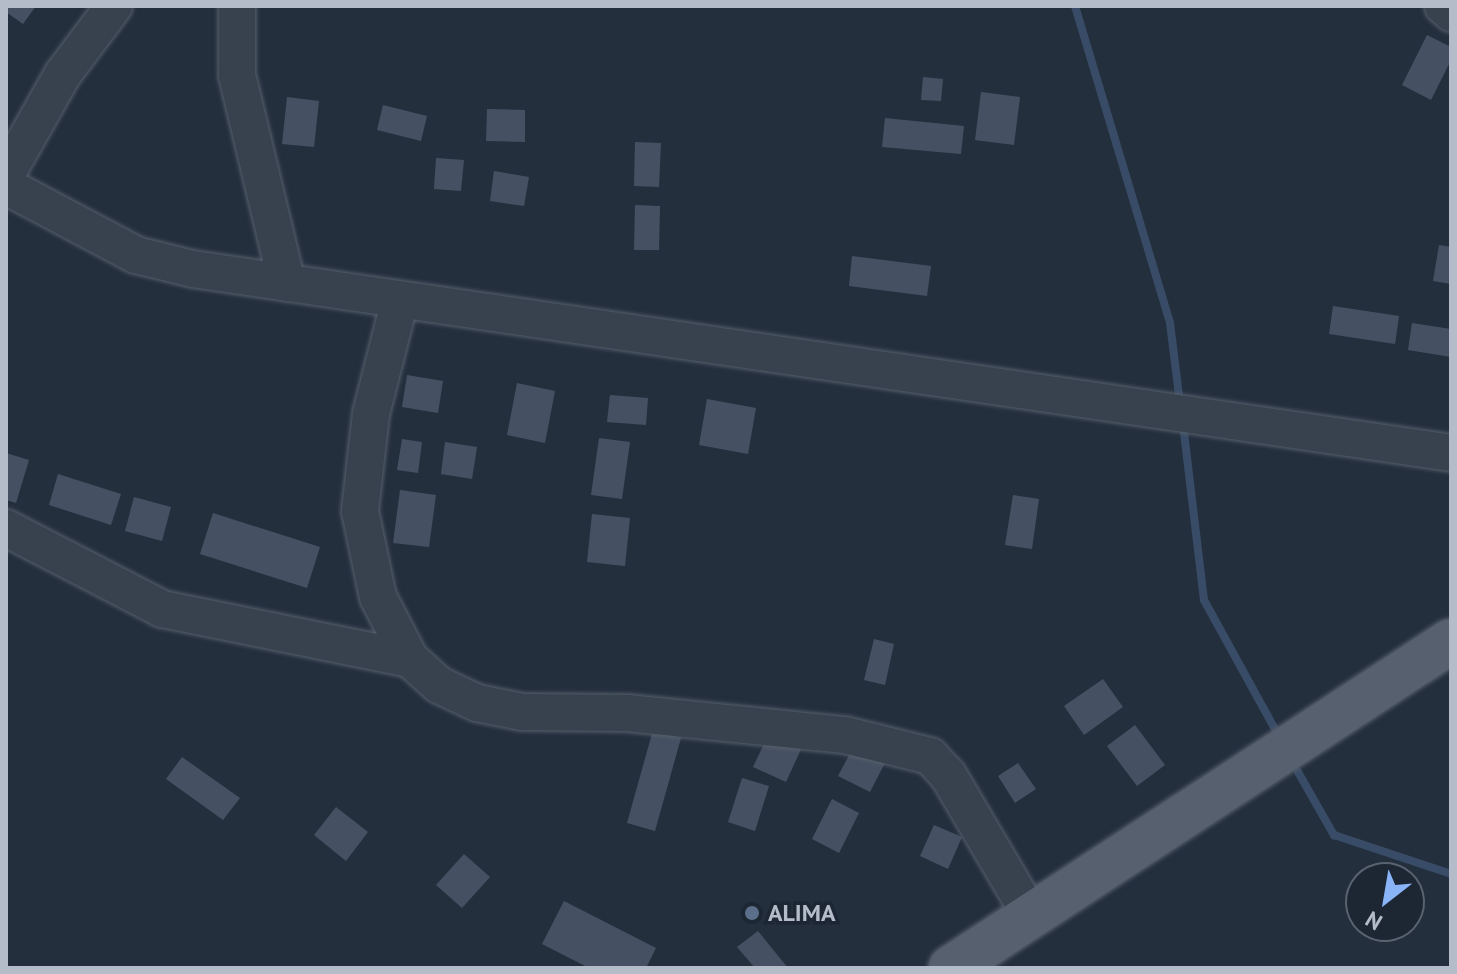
<!DOCTYPE html>
<html>
<head>
<meta charset="utf-8">
<style>
  body { margin:0 }
  #map { position:relative; width:1457px; height:974px; overflow:hidden; background:#242f3e; font-family:"PT Sans",sans-serif }
  div>[style] { position:absolute }
  .stream>* { height:8px; margin:-4px; padding:0 4px; transform-origin:4px; border-radius:4px; background:#394c67 }
  .building>* { inset:0; background:#455162 }
  .roads { filter:drop-shadow(0 0 2px #565f6c) drop-shadow(0 0 2px #565f6c) }
  .minor>* { height:36px; margin:-18px; padding:0 18px; transform-origin:18px; border-radius:18px; background:#38414e }
  .major>* { height:44px; margin:-22px; padding:0 22px; transform-origin:22px; border-radius:22px; background:#56606e }
  .dots>* { width:22px; height:22px; translate:-50% -50%; box-sizing:border-box; border:4px solid #1d2633; border-radius:50% }
  span { translate:-50% -50%; white-space:nowrap; text-align:center; line-height:1.15; -webkit-text-stroke:7px #1d2633; paint-order:stroke }
  .poi-label { font-size:24px; color:#b4bcc9; font-weight:700 }
  .left { translate:0 -50%; text-align:left }
  .frame { position:absolute; inset:0; border:8px solid #b4bcc9; pointer-events:none }
  .north { position:absolute; left:1345px; top:862px; width:80px; height:80px; box-sizing:border-box; background:#1d2633; border:2px solid #59626f; border-radius:50%; rotate:211deg; font-size:22px; font-weight:700; line-height:32px; text-align:center; color:#b4bcc9 }
  .north::after { content:''; display:block; margin:auto; width:28px; height:36px; background:#8ab4f8; clip-path:polygon(50% 0,100% 100%,50% 72%,0 100%) }
</style>
</head>
<body>
<div id="map">
  <div class="stream">
    <div style="left:1075px;top:6px;width:331px;rotate:73.3deg"></div>
    <div style="left:1170px;top:323px;width:81px;rotate:82.9deg"></div>
    <div style="left:1183px;top:424px;width:177px;rotate:83.2deg"></div>
    <div style="left:1204px;top:600px;width:149px;rotate:61.2deg"></div>
    <div style="left:1298px;top:772px;width:73px;rotate:60.3deg"></div>
    <div style="left:1334px;top:835px;width:123px;rotate:18.4deg"></div>
  </div>
  <div class="building">
    <div style="clip-path:polygon(6px 6px,36px 6px,23px 24px,6px 12px)"></div>
    <div style="clip-path:polygon(1427px 35px,1451px 47px,1451px 60px,1431px 100px,1402px 85px)"></div>
    <div style="clip-path:polygon(923px 77px,943px 79px,941px 101px,921px 100px)"></div>
    <div style="clip-path:polygon(981px 92px,1020px 97px,1014px 145px,975px 140px)"></div>
    <div style="clip-path:polygon(287px 97px,319px 101px,314px 147px,282px 144px)"></div>
    <div style="clip-path:polygon(383px 105px,427px 116px,421px 141px,377px 130px)"></div>
    <div style="clip-path:polygon(487px 109px,525px 110px,525px 142px,486px 141px)"></div>
    <div style="clip-path:polygon(885px 118px,964px 126px,961px 154px,882px 147px)"></div>
    <div style="clip-path:polygon(635px 142px,661px 143px,659px 187px,634px 186px)"></div>
    <div style="clip-path:polygon(436px 158px,464px 160px,461px 191px,434px 189px)"></div>
    <div style="clip-path:polygon(494px 171px,529px 177px,524px 206px,490px 201px)"></div>
    <div style="clip-path:polygon(635px 205px,660px 206px,659px 250px,634px 250px)"></div>
    <div style="clip-path:polygon(1439px 245px,1451px 247px,1451px 284px,1433px 281px)"></div>
    <div style="clip-path:polygon(852px 256px,931px 266px,927px 296px,849px 286px)"></div>
    <div style="clip-path:polygon(1333px 306px,1399px 316px,1395px 344px,1329px 334px)"></div>
    <div style="clip-path:polygon(1412px 323px,1451px 329px,1451px 357px,1408px 350px)"></div>
    <div style="clip-path:polygon(407px 375px,443px 381px,438px 413px,402px 407px)"></div>
    <div style="clip-path:polygon(517px 383px,555px 391px,545px 443px,507px 435px)"></div>
    <div style="clip-path:polygon(610px 395px,648px 398px,646px 425px,607px 422px)"></div>
    <div style="clip-path:polygon(707px 399px,756px 408px,748px 454px,699px 445px)"></div>
    <div style="clip-path:polygon(599px 438px,630px 442px,622px 499px,591px 495px)"></div>
    <div style="clip-path:polygon(402px 439px,422px 442px,418px 473px,397px 470px)"></div>
    <div style="clip-path:polygon(445px 442px,477px 447px,472px 479px,441px 474px)"></div>
    <div style="clip-path:polygon(6px 453px,29px 460px,16px 503px,6px 500px)"></div>
    <div style="clip-path:polygon(58px 474px,121px 494px,111px 525px,49px 505px)"></div>
    <div style="clip-path:polygon(400px 490px,436px 495px,429px 547px,393px 543px)"></div>
    <div style="clip-path:polygon(1013px 495px,1039px 499px,1032px 549px,1005px 545px)"></div>
    <div style="clip-path:polygon(134px 497px,171px 507px,162px 541px,125px 531px)"></div>
    <div style="clip-path:polygon(213px 513px,320px 547px,307px 588px,200px 554px)"></div>
    <div style="clip-path:polygon(592px 514px,630px 518px,625px 566px,587px 562px)"></div>
    <div style="clip-path:polygon(874px 639px,894px 644px,885px 685px,864px 680px)"></div>
    <div style="clip-path:polygon(1103px 679px,1123px 707px,1084px 735px,1064px 706px)"></div>
    <div style="clip-path:polygon(1135px 725px,1165px 765px,1137px 786px,1107px 746px)"></div>
    <div style="clip-path:polygon(653px 730px,681px 738px,655px 831px,627px 823px)"></div>
    <div style="clip-path:polygon(770px 731px,803px 745px,786px 782px,753px 767px)"></div>
    <div style="clip-path:polygon(856px 742px,887px 759px,870px 792px,838px 776px)"></div>
    <div style="clip-path:polygon(182px 757px,240px 798px,223px 820px,166px 779px)"></div>
    <div style="clip-path:polygon(1018px 763px,1036px 789px,1015px 803px,998px 776px)"></div>
    <div style="clip-path:polygon(742px 778px,769px 786px,755px 831px,728px 822px)"></div>
    <div style="clip-path:polygon(832px 799px,859px 813px,839px 853px,812px 839px)"></div>
    <div style="clip-path:polygon(336px 807px,368px 832px,346px 861px,314px 835px)"></div>
    <div style="clip-path:polygon(934px 825px,962px 837px,948px 869px,920px 856px)"></div>
    <div style="clip-path:polygon(464px 854px,490px 877px,462px 908px,436px 885px)"></div>
    <div style="clip-path:polygon(564px 901px,656px 948px,646px 968px,589px 968px,542px 944px)"></div>
    <div style="clip-path:polygon(758px 931px,788px 968px,755px 968px,737px 947px)"></div>
  </div>
  <div class="roads">
    <div class="minor">
      <div style="left:237px;top:6px;width:69px;rotate:90deg"></div>
      <div style="left:237px;top:75px;width:214px;rotate:76.5deg"></div>
      <div style="left:1443px;top:6px;width:11px;rotate:41deg"></div>
      <div style="left:6px;top:175px;width:116px;rotate:-60.6deg"></div>
      <div style="left:63px;top:74px;width:85px;rotate:-53.1deg"></div>
      <div style="left:6px;top:186px;width:147px;rotate:28deg"></div>
      <div style="left:136px;top:255px;width:59px;rotate:13.8deg"></div>
      <div style="left:193px;top:269px;width:1271px;rotate:8.32deg"></div>
      <div style="left:400px;top:300px;width:118px;rotate:104.3deg"></div>
      <div style="left:371px;top:414px;width:98px;rotate:96.5deg"></div>
      <div style="left:360px;top:511px;width:88px;rotate:78.2deg"></div>
      <div style="left:378px;top:597px;width:70px;rotate:62.7deg"></div>
      <div style="left:410px;top:659px;width:39px;rotate:42deg"></div>
      <div style="left:439px;top:685px;width:42px;rotate:25.3deg"></div>
      <div style="left:477px;top:703px;width:46px;rotate:11.3deg"></div>
      <div style="left:522px;top:712px;width:105px;rotate:0.5deg"></div>
      <div style="left:627px;top:713px;width:219px;rotate:5.8deg"></div>
      <div style="left:845px;top:735px;width:88px;rotate:13.9deg"></div>
      <div style="left:930px;top:756px;width:26px;rotate:47deg"></div>
      <div style="left:948px;top:775px;width:164px;rotate:59.5deg"></div>
      <div style="left:6px;top:528px;width:176px;rotate:27.4deg"></div>
      <div style="left:162px;top:609px;width:253px;rotate:11.4deg"></div>
    </div>
    <div class="major">
      <div style="left:951px;top:968px;width:597px;rotate:-33.18deg"></div>
    </div>
  </div>
  <div class="dots">
    <div style="left:752px;top:913px;background:#5c6f8a"></div>
  </div>
  <div class="poi-label">
    <span class="left" style="left:768px;top:913px">ALIMA</span>
  </div>
  <div class="frame"></div>
  <div class="north">N</div>
</div>
</body>
</html>
